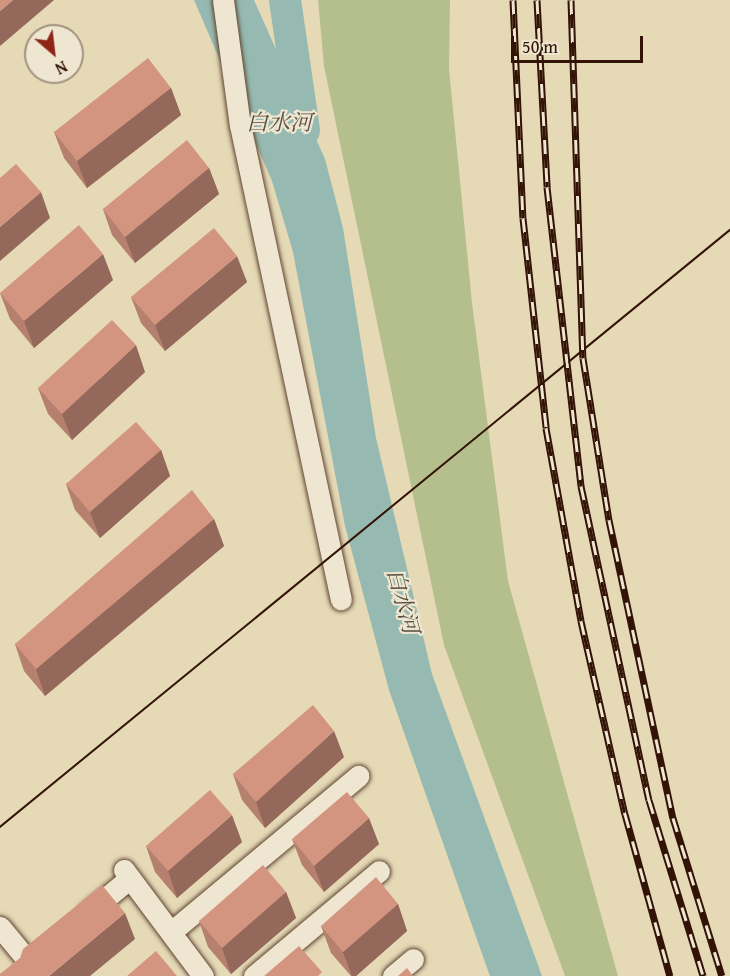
<!DOCTYPE html>
<html>
<head>
<meta charset="utf-8">
<style>
  body { margin:0 }
  #map { position:relative; width:730px; height:976px; overflow:hidden; background:#e5d9b6; font-family:"Gentium Book Plus","Noto Serif SC",serif }
  div>[style] { position:absolute }
  .green>* { inset:0; background:#b5bf8e }
  .water>* { inset:0; background:#96bab1 }
  .river>* { height:32px; margin:-16px; padding:0 16px; transform-origin:16px; border-radius:16px; background:#96bab1 }
  .roads { filter:drop-shadow(0 0 2px #5f4431) drop-shadow(0 0 2px #5f4431) }
  .minor>* { height:21px; margin:-10.5px; padding:0 10.5px; transform-origin:10.5px; border-radius:10.5px; background:#eee6d0 }
  .tram>* { height:1.5px; margin:-0.75px; padding:0 0.75px; transform-origin:0.75px; border-radius:0.75px; background:#321305 }
  .rail>* { height:7px; margin-top:-3.5px; transform-origin:0; background:repeating-linear-gradient(90deg,#eee6d0 0 14px,#321305 0 28px); box-sizing:border-box; border-block:2px solid #321305 }
  .wall>* { inset:0; background:#b6806e }
  .shaded-wall>* { inset:0; background:#94685a }
  .building>* { inset:0; background:#d49580 }
  span { translate:-50% -50%; white-space:nowrap; text-align:center; line-height:1.15; -webkit-text-stroke:4.5px #eee6d0; paint-order:stroke }
  .water-label { font-size:22px; color:#554d41; font-style:italic }
  .north { position:absolute; left:24px; top:24px; width:60px; height:60px; box-sizing:border-box; background:#eee6d0; border:2px solid #a3927f; border-radius:50%; rotate:152deg; font-size:16px; font-weight:700; line-height:24px; text-align:center; color:#321305 }
  .north::after { content:''; display:block; margin:auto; width:21px; height:27px; background:#8f2418; clip-path:polygon(50% 0,100% 100%,50% 72%,0 100%) }
  .scale { position:absolute; left:511px; top:36px; width:132px; height:27px; box-sizing:border-box; border:3px solid #321305; border-top:0; padding-left:8px; font-size:18px; line-height:21px; white-space:nowrap; color:#321305; -webkit-text-stroke:4px #eee6d0; paint-order:stroke }
</style>
</head>
<body>
<div id="map">
  <div class="green">
    <div style="clip-path:polygon(318px 0,450px 0,449px 69px,472px 303px,508px 581px,618px 976px,565px 976px,444px 645px,324px 66px)"></div>
  </div>
  <div class="water">
    <div style="clip-path:polygon(194px 0,254px 0,325px 159px,343px 228px,376px 438px,432px 674px,542px 976px,490px 976px,486px 965px,389px 690px,345px 526px,293px 252px,272px 181px)"></div>
  </div>
  <div class="river">
    <div style="left:285px;top:0;width:132px;rotate:81.7deg"></div>
  </div>
  <div class="roads">
    <div class="minor">
      <div style="left:223px;top:0;width:126px;rotate:82.3deg"></div>
      <div style="left:240px;top:125px;width:485px;rotate:78deg"></div>
      <div style="left:124px;top:870px;width:132px;rotate:53.3deg"></div>
      <div style="left:89px;top:912px;width:53px;rotate:-39.7deg"></div>
      <div style="left:0;top:927px;width:45px;rotate:50.4deg"></div>
      <div style="left:171px;top:932px;width:244px;rotate:-39.8deg"></div>
      <div style="left:254px;top:976px;width:163px;rotate:-40deg"></div>
      <div style="left:393px;top:976px;width:26px;rotate:-40deg"></div>
    </div>
  </div>
  <div class="tram">
    <div style="left:0;top:827px;width:943px;rotate:-39.28deg"></div>
  </div>
  <div class="rail">
    <div style="left:513px;top:0;width:218px;rotate:87.4deg"></div>
    <div style="left:523px;top:218px;width:211px;rotate:83.7deg"></div>
    <div style="left:546px;top:428px;width:196px;rotate:79.7deg"></div>
    <div style="left:581px;top:621px;width:198px;rotate:77.2deg"></div>
    <div style="left:625px;top:814px;width:168px;rotate:74.5deg"></div>
    <div style="left:537px;top:0;width:187px;rotate:86.9deg"></div>
    <div style="left:547px;top:187px;width:301px;rotate:83.5deg"></div>
    <div style="left:581px;top:486px;width:321px;rotate:77.8deg"></div>
    <div style="left:649px;top:800px;width:184px;rotate:72.9deg"></div>
    <div style="left:571px;top:0;width:358px;rotate:88.1deg"></div>
    <div style="left:583px;top:358px;width:164px;rotate:80.9deg"></div>
    <div style="left:609px;top:520px;width:305px;rotate:77.9deg"></div>
    <div style="left:673px;top:818px;width:165px;rotate:72.8deg"></div>
  </div>
  <div class="wall">
    <div style="clip-path:polygon(171px 88px,181px 115px,87px 188px,64px 158px,54px 132px)"></div>
    <div style="clip-path:polygon(209px 168px,219px 194px,135px 263px,112px 235px,103px 209px)"></div>
    <div style="clip-path:polygon(113px 280px,34px 348px,10px 319px,0 293px)"></div>
    <div style="clip-path:polygon(247px 282px,165px 351px,141px 323px,131px 297px)"></div>
    <div style="clip-path:polygon(145px 372px,72px 440px,48px 414px,38px 388px)"></div>
    <div style="clip-path:polygon(161px 450px,170px 476px,100px 538px,75px 510px,66px 484px)"></div>
    <div style="clip-path:polygon(214px 519px,224px 546px,45px 696px,24px 671px,15px 644px)"></div>
    <div style="clip-path:polygon(344px 757px,265px 828px,242px 800px,233px 774px)"></div>
    <div style="clip-path:polygon(292px 839px,379px 844px,324px 892px,302px 865px)"></div>
    <div style="clip-path:polygon(242px 842px,177px 898px,155px 872px,146px 846px)"></div>
    <div style="clip-path:polygon(286px 892px,296px 918px,231px 974px,208px 947px,199px 921px)"></div>
    <div style="clip-path:polygon(398px 904px,407px 931px,356px 976px,351px 976px,331px 953px,321px 926px)"></div>
  </div>
  <div class="shaded-wall">
    <div style="clip-path:polygon(13px 0,54px 0,0 46px,0 11px)"></div>
    <div style="clip-path:polygon(171px 88px,181px 115px,87px 188px,77px 161px)"></div>
    <div style="clip-path:polygon(209px 168px,219px 194px,135px 263px,125px 237px)"></div>
    <div style="clip-path:polygon(41px 192px,50px 218px,0 261px,0 227px)"></div>
    <div style="clip-path:polygon(103px 254px,113px 280px,34px 348px,24px 321px)"></div>
    <div style="clip-path:polygon(237px 256px,247px 282px,165px 351px,155px 325px)"></div>
    <div style="clip-path:polygon(136px 345px,145px 372px,72px 440px,62px 414px)"></div>
    <div style="clip-path:polygon(161px 450px,170px 476px,100px 538px,90px 512px)"></div>
    <div style="clip-path:polygon(214px 519px,224px 546px,45px 696px,36px 669px)"></div>
    <div style="clip-path:polygon(334px 731px,344px 757px,265px 828px,256px 802px)"></div>
    <div style="clip-path:polygon(232px 815px,242px 842px,177px 898px,168px 871px)"></div>
    <div style="clip-path:polygon(369px 818px,379px 844px,324px 892px,314px 866px)"></div>
    <div style="clip-path:polygon(286px 892px,296px 918px,231px 974px,222px 948px)"></div>
    <div style="clip-path:polygon(398px 904px,407px 931px,356px 976px,352px 976px,343px 952px)"></div>
    <div style="clip-path:polygon(125px 913px,135px 939px,90px 976px,49px 976px)"></div>
  </div>
  <div class="building">
    <div style="clip-path:polygon(0 0,13px 0,0 11px)"></div>
    <div style="clip-path:polygon(148px 58px,171px 88px,77px 161px,54px 132px)"></div>
    <div style="clip-path:polygon(187px 140px,209px 168px,125px 237px,103px 209px)"></div>
    <div style="clip-path:polygon(16px 164px,41px 192px,0 227px,0 178px)"></div>
    <div style="clip-path:polygon(79px 225px,103px 254px,24px 321px,0 293px)"></div>
    <div style="clip-path:polygon(214px 228px,237px 256px,155px 325px,131px 297px)"></div>
    <div style="clip-path:polygon(112px 320px,136px 345px,62px 414px,38px 388px)"></div>
    <div style="clip-path:polygon(136px 422px,161px 450px,90px 512px,66px 484px)"></div>
    <div style="clip-path:polygon(192px 490px,214px 519px,36px 669px,15px 644px)"></div>
    <div style="clip-path:polygon(313px 705px,334px 731px,256px 802px,233px 774px)"></div>
    <div style="clip-path:polygon(210px 790px,232px 815px,168px 871px,146px 846px)"></div>
    <div style="clip-path:polygon(347px 792px,369px 818px,314px 866px,292px 839px)"></div>
    <div style="clip-path:polygon(263px 865px,286px 892px,222px 948px,199px 921px)"></div>
    <div style="clip-path:polygon(376px 877px,398px 904px,343px 952px,321px 926px)"></div>
    <div style="clip-path:polygon(102px 885px,125px 913px,49px 976px,0 976px,0 974px,20px 958px,23px 949px)"></div>
    <div style="clip-path:polygon(299px 946px,322px 972px,318px 976px,264px 976px)"></div>
    <div style="clip-path:polygon(156px 951px,177px 976px,127px 976px)"></div>
    <div style="clip-path:polygon(407px 968px,413px 976px,398px 976px)"></div>
  </div>
  <div class="water-label">
    <span style="left:279px;top:123px">白水河</span>
    <span style="left:403px;top:601px;rotate:75deg">白水河</span>
  </div>
  <div class="north">N</div>
  <div class="scale">50 m</div>
</div>
</body>
</html>
